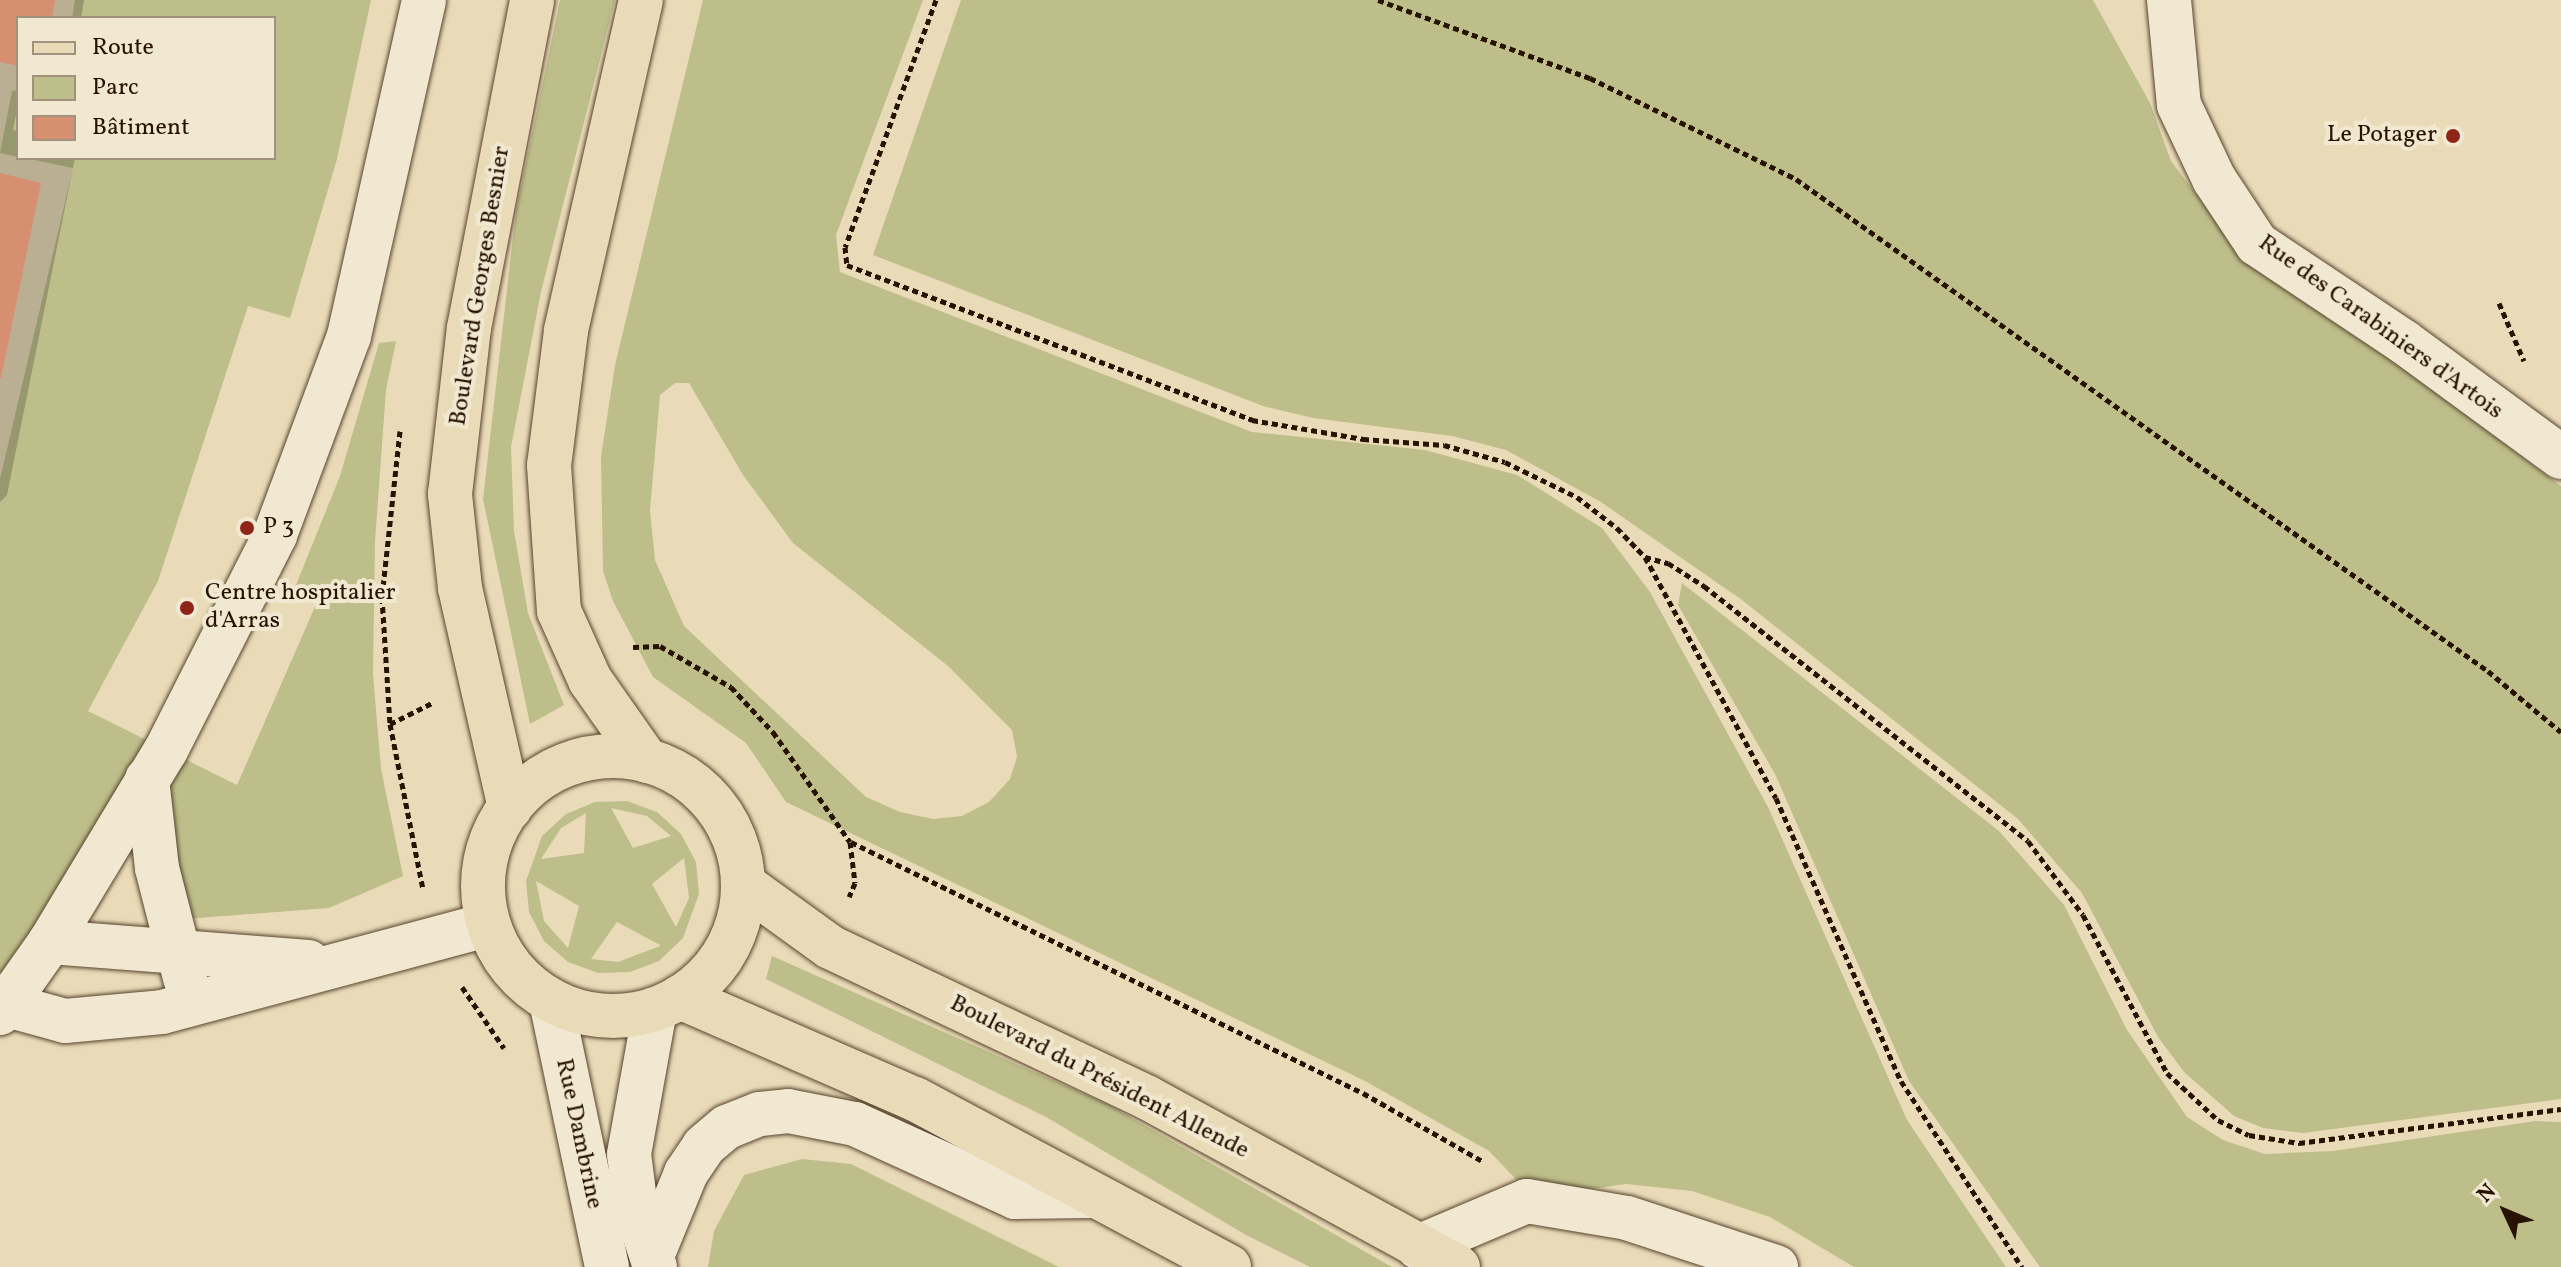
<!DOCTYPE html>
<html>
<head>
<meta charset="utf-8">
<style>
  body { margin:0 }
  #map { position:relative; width:2561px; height:1267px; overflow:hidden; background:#eadbb8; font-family:Vollkorn,serif }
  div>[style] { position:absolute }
  .green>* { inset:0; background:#bdbe8a }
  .shadow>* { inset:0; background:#0003 }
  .building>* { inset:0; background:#d68f71 }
  .path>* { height:5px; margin-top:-2.5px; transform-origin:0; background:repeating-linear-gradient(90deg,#281201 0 6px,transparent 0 10px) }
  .roads { filter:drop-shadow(0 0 2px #58442f) drop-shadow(0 0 2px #58442f) }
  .minor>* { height:44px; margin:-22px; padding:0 22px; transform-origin:22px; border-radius:22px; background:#f1e8d1 }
  .major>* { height:44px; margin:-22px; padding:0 22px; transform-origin:22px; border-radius:22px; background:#eadbb8 }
  .major>.ring { margin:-22px; padding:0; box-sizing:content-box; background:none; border:44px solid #eadbb8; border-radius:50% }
  .dots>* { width:22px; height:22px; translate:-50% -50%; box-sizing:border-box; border:4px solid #f1e8d1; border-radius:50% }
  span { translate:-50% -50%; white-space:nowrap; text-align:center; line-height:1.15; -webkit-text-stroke:8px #f1e8d1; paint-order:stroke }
  .poi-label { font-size:24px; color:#281201 }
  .right { translate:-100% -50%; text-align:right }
  .left { translate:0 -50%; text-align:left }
  .street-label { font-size:24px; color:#281201 }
  .legend { position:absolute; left:16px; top:16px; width:260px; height:144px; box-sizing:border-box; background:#f1e8d1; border:2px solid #a1927e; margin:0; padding:10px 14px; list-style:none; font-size:24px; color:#281201 }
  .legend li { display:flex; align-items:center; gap:16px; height:40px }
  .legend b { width:40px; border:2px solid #a1927e }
  .north { position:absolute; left:2465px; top:1171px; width:80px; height:80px; -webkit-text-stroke:6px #f1e8d1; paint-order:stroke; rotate:314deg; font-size:22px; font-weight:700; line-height:32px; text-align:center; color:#281201 }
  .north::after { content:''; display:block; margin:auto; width:28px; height:36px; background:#281201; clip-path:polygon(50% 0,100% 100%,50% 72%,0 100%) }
</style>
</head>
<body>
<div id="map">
  <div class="green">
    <div style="clip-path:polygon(75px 0,371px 0,337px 159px,290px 318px,248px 306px,158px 581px,88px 711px,237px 785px,321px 593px,296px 585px,340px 476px,379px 343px,396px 341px,386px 390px,375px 541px,373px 674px,381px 769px,403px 876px,329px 908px,172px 920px,147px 780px,0 1003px,0 479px,73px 168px,25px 158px,274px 158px,274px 18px,72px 18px)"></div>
    <div style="clip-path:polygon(560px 0,615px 0,541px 292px,511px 447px,514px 531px,528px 613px,564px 705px,530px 724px,483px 499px,516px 211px)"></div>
    <div style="clip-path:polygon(evenodd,703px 0,923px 0,836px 235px,840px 272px,1252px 432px,1425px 450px,1517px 475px,1602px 528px,1650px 592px,1768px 807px,1907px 1120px,2006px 1267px,1854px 1267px,1770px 1217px,1692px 1191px,1626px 1184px,1533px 1197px,1489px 1151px,1365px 1081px,786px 802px,746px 743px,653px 677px,613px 601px,603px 571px,601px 457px,615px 365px,703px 0,675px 383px,689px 383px,743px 475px,793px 543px,948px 666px,1012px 730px,1017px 757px,1010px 779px,989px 802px,962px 816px,933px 819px,900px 812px,866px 797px,684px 626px,655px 560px,650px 510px,660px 395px,675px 383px)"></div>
    <div style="clip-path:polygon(961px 0,2093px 0,2150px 103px,2171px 161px,2230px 239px,2561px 486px,2561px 1099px,2303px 1133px,2263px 1128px,2234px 1116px,2184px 1072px,2158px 1037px,2082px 893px,2018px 819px,1742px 600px,1601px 502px,1506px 450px,1452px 436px,1313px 418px,1263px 406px,873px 255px)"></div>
    <div style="clip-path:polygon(18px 90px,18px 157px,0 153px,12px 91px)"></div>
    <div style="clip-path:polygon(1682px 583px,1999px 831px,2064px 905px,2127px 1030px,2187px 1117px,2223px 1140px,2265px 1154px,2333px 1151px,2535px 1121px,2561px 1122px,2561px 1267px,2040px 1267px,1909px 1081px,1775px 774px,1678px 605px)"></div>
    <div style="clip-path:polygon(evenodd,595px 802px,627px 801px,657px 812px,681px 834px,696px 862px,699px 894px,683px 938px,659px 961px,630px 972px,598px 973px,568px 962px,544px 941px,529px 912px,526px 881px,542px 836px,566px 814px,595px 802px,611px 808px,647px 816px,671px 836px,633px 848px,611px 808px,595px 802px,586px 813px,584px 853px,541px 859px,561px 828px,586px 813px,595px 802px,684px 858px,689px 898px,676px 927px,652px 884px,684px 858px,595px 802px,536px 881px,579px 906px,568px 948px,544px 921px,536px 881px,595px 802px,617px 922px,660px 945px,660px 946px,618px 962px,591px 959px,617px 922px)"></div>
    <div style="clip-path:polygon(772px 956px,1109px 1105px,1392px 1267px,1310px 1267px,1246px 1235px,1046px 1117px,766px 979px)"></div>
    <div style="clip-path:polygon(802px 1159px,851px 1164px,1059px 1267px,708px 1267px,714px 1231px,744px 1175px)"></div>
  </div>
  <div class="shadow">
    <div style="clip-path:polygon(0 0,84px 0,81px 18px,18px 18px,18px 105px,13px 130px,18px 131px,18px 158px,75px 158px,7px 495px,0 502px)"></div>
  </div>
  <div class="building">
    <div style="clip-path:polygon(0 0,55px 0,52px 18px,18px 18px,18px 66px,0 62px)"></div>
    <div style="clip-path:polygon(0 173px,41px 183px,1px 378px,0 378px)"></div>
  </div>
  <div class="path">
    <div style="left:936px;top:0;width:263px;rotate:110.2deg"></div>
    <div style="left:845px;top:247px;width:18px;rotate:84deg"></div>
    <div style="left:847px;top:265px;width:434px;rotate:20.9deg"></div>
    <div style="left:1252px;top:420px;width:113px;rotate:9.7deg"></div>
    <div style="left:1363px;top:439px;width:81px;rotate:4.2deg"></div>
    <div style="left:1444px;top:445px;width:63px;rotate:15.6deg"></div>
    <div style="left:1505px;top:462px;width:80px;rotate:25.9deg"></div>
    <div style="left:1577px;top:497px;width:51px;rotate:37.8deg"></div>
    <div style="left:1617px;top:528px;width:40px;rotate:46deg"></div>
    <div style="left:1645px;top:557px;width:274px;rotate:61.5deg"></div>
    <div style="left:1776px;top:798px;width:309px;rotate:66.2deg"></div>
    <div style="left:1901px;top:1081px;width:222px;rotate:57deg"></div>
    <div style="left:1378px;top:0;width:226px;rotate:20.2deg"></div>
    <div style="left:1590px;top:78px;width:229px;rotate:26.1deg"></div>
    <div style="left:1796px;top:179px;width:849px;rotate:35.41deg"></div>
    <div style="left:2488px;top:671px;width:95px;rotate:39.9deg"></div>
    <div style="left:2499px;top:303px;width:63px;rotate:66.7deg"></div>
    <div style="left:400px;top:431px;width:167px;rotate:96.2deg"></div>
    <div style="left:382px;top:597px;width:127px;rotate:86.4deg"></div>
    <div style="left:390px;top:724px;width:168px;rotate:78.7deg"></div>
    <div style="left:1645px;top:557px;width:24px;rotate:15deg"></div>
    <div style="left:1668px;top:563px;width:43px;rotate:32.6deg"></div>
    <div style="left:1704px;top:586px;width:412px;rotate:38.2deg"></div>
    <div style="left:2028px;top:841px;width:92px;rotate:53.4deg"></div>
    <div style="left:2083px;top:915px;width:179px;rotate:62deg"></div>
    <div style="left:2167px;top:1073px;width:69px;rotate:42.7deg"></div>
    <div style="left:2218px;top:1120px;width:34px;rotate:26deg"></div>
    <div style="left:2249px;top:1135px;width:51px;rotate:9.1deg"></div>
    <div style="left:2299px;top:1143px;width:264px;rotate:-7.4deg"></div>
    <div style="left:633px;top:647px;width:27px;rotate:-2deg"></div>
    <div style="left:660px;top:646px;width:82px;rotate:30deg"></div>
    <div style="left:731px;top:687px;width:62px;rotate:47deg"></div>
    <div style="left:773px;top:732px;width:134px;rotate:55deg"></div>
    <div style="left:850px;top:842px;width:41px;rotate:83deg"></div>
    <div style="left:855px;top:883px;width:15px;rotate:113deg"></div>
    <div style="left:390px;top:724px;width:47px;rotate:-26.6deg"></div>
    <div style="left:851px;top:842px;width:570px;rotate:26.12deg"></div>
    <div style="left:1363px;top:1093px;width:139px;rotate:29.7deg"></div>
    <div style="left:462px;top:987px;width:74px;rotate:55.5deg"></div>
  </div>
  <div class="roads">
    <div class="minor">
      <div style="left:2169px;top:0;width:105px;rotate:84.6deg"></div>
      <div style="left:2179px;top:105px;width:82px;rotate:64.7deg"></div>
      <div style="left:2214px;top:179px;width:78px;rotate:56.5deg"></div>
      <div style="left:2257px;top:244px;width:177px;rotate:33.7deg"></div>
      <div style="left:2404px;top:342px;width:195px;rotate:36.2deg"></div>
      <div style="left:147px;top:779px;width:90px;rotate:83.6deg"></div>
      <div style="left:157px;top:868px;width:114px;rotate:75.7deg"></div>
      <div style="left:50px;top:942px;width:224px;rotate:-58.9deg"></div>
      <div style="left:166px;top:750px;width:241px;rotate:-63.1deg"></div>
      <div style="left:275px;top:535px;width:212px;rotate:-69.6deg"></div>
      <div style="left:349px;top:336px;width:344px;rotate:-77.4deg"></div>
      <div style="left:551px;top:1001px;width:272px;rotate:78.1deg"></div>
      <div style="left:0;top:1003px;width:67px;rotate:15.5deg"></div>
      <div style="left:65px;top:1021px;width:97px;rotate:-5.3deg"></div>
      <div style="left:162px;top:1012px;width:336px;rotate:-15deg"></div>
      <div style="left:0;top:1013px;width:87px;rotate:-54.8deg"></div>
      <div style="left:50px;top:942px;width:259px;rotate:4.4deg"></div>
      <div style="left:1418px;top:1247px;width:118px;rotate:-22.9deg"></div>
      <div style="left:1527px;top:1201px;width:101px;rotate:9.6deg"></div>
      <div style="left:1627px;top:1218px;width:157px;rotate:18.2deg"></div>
      <div style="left:652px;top:1256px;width:90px;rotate:-67.7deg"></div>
      <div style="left:686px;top:1173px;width:32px;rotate:-56deg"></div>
      <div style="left:704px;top:1146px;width:30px;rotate:-40deg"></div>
      <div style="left:727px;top:1127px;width:35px;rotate:-22deg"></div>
      <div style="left:760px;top:1114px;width:28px;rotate:-6deg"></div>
      <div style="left:788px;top:1111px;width:68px;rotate:11deg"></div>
      <div style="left:855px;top:1124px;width:176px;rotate:24.5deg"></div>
      <div style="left:1015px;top:1197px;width:76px;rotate:-0.8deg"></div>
      <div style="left:655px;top:1267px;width:62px;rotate:-107.9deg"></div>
      <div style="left:636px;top:1208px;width:54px;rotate:-97.4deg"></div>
      <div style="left:629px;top:1154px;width:147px;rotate:-79.8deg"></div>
    </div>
    <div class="major">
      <div style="left:641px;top:0;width:339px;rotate:102.8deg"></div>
      <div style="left:566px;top:331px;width:135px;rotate:97.2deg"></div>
      <div style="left:549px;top:465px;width:146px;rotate:86.1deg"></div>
      <div style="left:559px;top:611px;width:76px;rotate:65.8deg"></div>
      <div style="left:590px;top:680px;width:99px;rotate:54.9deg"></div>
      <div class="ring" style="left:483px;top:756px;width:216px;height:216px"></div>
      <div style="left:510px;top:808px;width:226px;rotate:-102.8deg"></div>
      <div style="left:460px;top:588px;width:95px;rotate:-96.1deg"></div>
      <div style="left:450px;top:494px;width:167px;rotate:-83.5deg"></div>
      <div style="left:469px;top:328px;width:334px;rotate:-79.1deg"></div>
      <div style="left:743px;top:884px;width:107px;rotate:35.9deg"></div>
      <div style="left:830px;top:947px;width:352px;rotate:25.4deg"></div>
      <div style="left:1148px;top:1098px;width:353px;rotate:28.6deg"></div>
      <div style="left:680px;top:997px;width:256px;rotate:23.5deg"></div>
      <div style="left:915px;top:1099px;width:356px;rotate:28.1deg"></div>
    </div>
  </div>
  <div class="dots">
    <div style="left:2453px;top:136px;background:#8f2418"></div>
    <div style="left:247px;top:528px;background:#8f2418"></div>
    <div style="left:187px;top:608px;background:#8f2418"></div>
  </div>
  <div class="poi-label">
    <span class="right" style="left:2437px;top:136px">Le Potager</span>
    <span class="left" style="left:263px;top:528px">P 3</span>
    <span class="left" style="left:205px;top:608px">Centre hospitalier<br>d'Arras</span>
  </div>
  <div class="street-label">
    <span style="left:481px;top:286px;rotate:-81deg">Boulevard Georges Besnier</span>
    <span style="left:2380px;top:328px;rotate:36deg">Rue des Carabiniers d'Artois</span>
    <span style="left:1099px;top:1078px;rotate:27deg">Boulevard du Président Allende</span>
    <span style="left:578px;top:1134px;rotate:78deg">Rue Dambrine</span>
  </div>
  <ul class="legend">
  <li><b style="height:10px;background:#eadbb8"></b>Route</li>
  <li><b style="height:22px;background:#bdbe8a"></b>Parc</li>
  <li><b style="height:22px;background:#d68f71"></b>Bâtiment</li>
  </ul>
  <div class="north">N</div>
</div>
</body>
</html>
